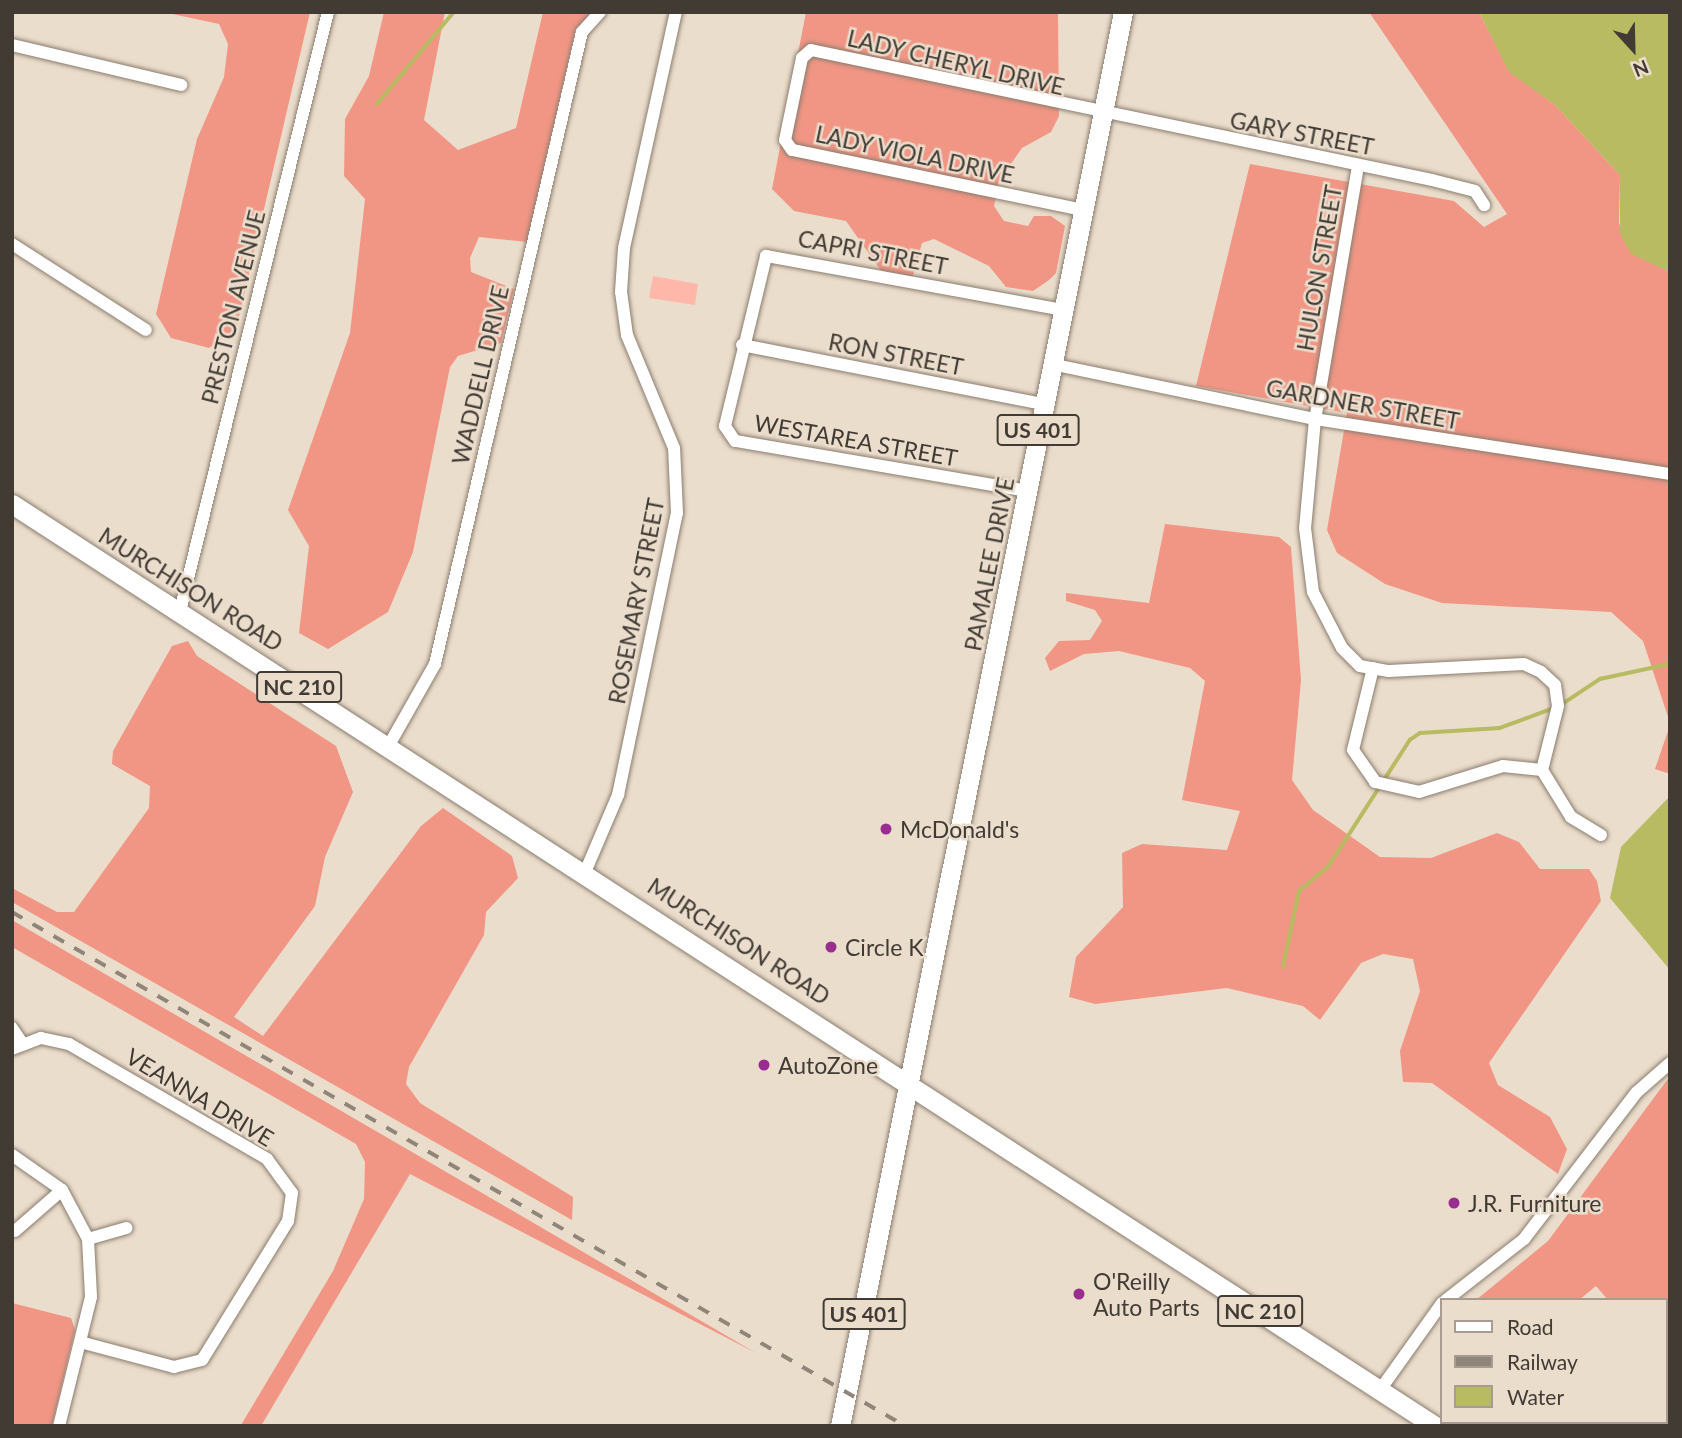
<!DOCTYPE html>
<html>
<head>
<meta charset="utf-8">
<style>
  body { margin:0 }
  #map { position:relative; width:1682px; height:1438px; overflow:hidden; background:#ebddcc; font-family:Lato,sans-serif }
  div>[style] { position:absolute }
  .green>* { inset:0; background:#feb7a9 }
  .forest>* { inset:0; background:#f19685 }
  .water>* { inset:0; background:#b8bb61 }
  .stream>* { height:3.5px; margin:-1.75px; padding:0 1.75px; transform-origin:1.75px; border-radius:1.75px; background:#b8bb61 }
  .roads { filter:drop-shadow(0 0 2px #8a7d6e) drop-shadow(0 0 2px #8a7d6e) }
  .minor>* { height:12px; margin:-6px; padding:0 6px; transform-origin:6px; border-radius:6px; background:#fff }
  .primary>* { height:19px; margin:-9.5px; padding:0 9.5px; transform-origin:9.5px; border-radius:9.5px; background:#fff }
  .rail>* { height:3.5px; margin-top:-1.75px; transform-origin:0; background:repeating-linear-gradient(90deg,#8f8579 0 12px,transparent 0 24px) }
  .dots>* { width:19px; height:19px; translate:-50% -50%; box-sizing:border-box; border:4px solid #ebddcc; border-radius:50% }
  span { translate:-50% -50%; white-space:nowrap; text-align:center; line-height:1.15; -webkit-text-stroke:5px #ebddcc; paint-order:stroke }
  .shield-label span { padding:2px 5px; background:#ebddcc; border:2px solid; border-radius:5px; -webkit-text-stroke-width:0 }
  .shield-label { font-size:21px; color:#413b34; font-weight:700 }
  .street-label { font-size:23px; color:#413b34 }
  .poi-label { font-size:23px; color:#413b34 }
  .left { translate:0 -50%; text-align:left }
  .frame { position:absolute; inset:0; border:14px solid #413b34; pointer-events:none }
  .legend { position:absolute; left:1440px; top:1298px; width:228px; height:126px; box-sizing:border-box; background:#ebddcc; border:2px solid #a79c8f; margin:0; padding:9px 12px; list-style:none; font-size:21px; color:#413b34 }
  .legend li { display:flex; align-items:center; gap:14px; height:35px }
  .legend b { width:35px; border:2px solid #a79c8f }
  .north { position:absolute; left:1598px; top:14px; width:70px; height:70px; -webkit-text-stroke:5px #ebddcc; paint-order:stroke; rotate:158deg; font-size:19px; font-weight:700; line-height:28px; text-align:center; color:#413b34 }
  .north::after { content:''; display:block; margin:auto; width:24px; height:32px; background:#413b34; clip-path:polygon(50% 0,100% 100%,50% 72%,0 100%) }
</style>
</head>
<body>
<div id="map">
  <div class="green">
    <div style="clip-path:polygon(653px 276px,698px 284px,695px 305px,649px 298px)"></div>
  </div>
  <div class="forest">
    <div style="clip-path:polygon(163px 12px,310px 12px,236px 329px,209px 348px,171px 338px,156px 314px,197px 139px,224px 77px,228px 44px,219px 24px)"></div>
    <div style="clip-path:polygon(384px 12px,445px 12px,424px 120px,458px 150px,516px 128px,543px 12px,592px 12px,575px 32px,527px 242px,479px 237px,470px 258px,471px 272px,514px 289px,501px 343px,458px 356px,450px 367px,413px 552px,388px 612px,328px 649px,299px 633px,309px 546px,288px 510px,350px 333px,365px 199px,344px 176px,345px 119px,369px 76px)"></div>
    <div style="clip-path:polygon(806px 12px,1058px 12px,1059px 116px,1051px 132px,1022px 148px,999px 181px,994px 206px,1004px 221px,1028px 226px,1034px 216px,1051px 216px,1065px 226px,1056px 273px,1049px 280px,1033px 291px,1006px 287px,989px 266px,934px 239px,922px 243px,912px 279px,882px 272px,846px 221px,794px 211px,772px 189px)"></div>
    <div style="clip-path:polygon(1369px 12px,1479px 12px,1509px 71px,1555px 105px,1620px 175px,1619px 223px,1631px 253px,1670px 272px,1670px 723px,1643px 641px,1611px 612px,1442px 603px,1385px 584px,1337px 553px,1327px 530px,1347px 413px,1196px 386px,1250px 164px,1454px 201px,1484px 227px,1507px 214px)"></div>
    <div style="clip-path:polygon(1165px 524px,1279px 537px,1291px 547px,1301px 680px,1292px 780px,1313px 810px,1380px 857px,1431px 858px,1497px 833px,1519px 842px,1540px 869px,1589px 869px,1597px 881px,1601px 901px,1489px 1063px,1498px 1085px,1550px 1117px,1567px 1149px,1558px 1174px,1432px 1083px,1403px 1082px,1400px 1051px,1420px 991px,1413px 959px,1383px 954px,1361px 963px,1320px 1020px,1303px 1006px,1227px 988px,1095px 1004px,1069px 997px,1076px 957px,1123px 907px,1122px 853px,1142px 844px,1227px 850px,1240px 811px,1182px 800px,1205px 681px,1190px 668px,1119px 651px,1084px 654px,1050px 671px,1045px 658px,1059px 641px,1090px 640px,1102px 621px,1095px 610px,1066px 601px,1066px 593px,1149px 603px)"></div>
    <div style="clip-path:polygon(188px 641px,197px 656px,336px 746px,353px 792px,325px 857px,315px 906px,234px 1017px,263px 1036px,421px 826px,443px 808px,512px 856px,518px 878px,486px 912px,484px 935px,409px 1067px,406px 1084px,420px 1103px,573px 1197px,572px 1220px,12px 902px,12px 888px,57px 912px,74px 912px,149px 808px,150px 786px,112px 764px,113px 751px,172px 646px)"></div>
    <div style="clip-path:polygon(1670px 725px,1670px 774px,1655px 769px)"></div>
    <div style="clip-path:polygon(12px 920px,412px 1152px,756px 1353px,410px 1174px,261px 1426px,241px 1425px,333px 1271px,364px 1199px,365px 1162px,356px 1144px,12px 947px)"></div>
    <div style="clip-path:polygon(1670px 1076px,1670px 1398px,1666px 1398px,1666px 1300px,1608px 1300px,1596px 1286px,1579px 1300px,1476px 1300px,1548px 1241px)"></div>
    <div style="clip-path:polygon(12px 1303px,71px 1318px,75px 1330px,52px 1426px,12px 1426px)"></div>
  </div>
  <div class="water">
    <div style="clip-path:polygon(1479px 12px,1670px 12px,1670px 272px,1631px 254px,1620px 234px,1620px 175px,1555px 105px,1509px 72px)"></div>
    <div style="clip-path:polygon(1670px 796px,1670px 970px,1610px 898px,1621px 847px)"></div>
  </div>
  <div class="stream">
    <div style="left:377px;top:104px;width:120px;rotate:-50.1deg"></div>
    <div style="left:1561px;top:705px;width:47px;rotate:-33.7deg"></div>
    <div style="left:1600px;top:679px;width:72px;rotate:-12.1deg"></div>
    <div style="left:1283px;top:967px;width:78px;rotate:-78.1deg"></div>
    <div style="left:1299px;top:891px;width:38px;rotate:-40deg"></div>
    <div style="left:1328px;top:867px;width:151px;rotate:-57.2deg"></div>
    <div style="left:1410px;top:740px;width:12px;rotate:-35deg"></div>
    <div style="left:1420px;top:733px;width:80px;rotate:-3.6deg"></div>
    <div style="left:1500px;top:728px;width:58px;rotate:-20.3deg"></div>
  </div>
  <div class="roads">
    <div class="minor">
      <div style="left:12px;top:45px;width:174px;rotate:13.3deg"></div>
      <div style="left:1358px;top:166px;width:257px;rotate:99.6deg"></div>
      <div style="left:1315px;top:419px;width:109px;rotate:95.2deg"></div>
      <div style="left:1305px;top:528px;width:64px;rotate:82.9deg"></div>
      <div style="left:1313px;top:592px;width:63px;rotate:62.6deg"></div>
      <div style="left:1342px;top:648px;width:25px;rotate:45deg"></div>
      <div style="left:1360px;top:666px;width:29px;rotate:10deg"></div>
      <div style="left:1389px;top:671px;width:135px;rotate:-3deg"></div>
      <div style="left:1524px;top:664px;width:19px;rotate:25deg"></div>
      <div style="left:1541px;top:672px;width:19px;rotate:43deg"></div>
      <div style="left:1555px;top:685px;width:21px;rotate:82deg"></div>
      <div style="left:1558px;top:706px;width:66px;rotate:104deg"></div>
      <div style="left:1083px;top:210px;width:297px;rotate:-168.3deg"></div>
      <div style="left:792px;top:150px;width:12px;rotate:-125deg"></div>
      <div style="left:785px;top:140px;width:84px;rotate:-78.3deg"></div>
      <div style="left:802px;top:58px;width:12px;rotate:-42deg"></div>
      <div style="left:811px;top:50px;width:634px;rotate:11.82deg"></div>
      <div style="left:1432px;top:180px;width:44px;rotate:14.3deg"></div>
      <div style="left:1475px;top:191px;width:17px;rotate:57deg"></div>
      <div style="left:12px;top:244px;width:159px;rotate:32.7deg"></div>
      <div style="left:742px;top:345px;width:307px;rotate:11.1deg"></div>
      <div style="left:1051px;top:364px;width:270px;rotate:11.8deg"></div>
      <div style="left:1315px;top:419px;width:359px;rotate:8.8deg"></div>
      <div style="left:1028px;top:491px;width:297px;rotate:-170.3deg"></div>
      <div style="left:735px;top:441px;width:18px;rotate:-124deg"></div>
      <div style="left:725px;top:426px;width:175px;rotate:-76.4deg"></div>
      <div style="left:766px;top:256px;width:301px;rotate:10.3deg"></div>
      <div style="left:180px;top:611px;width:617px;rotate:-76.12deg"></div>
      <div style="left:1373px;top:668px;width:84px;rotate:103.7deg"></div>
      <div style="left:1353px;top:750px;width:39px;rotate:55deg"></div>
      <div style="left:1375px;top:782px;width:45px;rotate:12.8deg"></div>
      <div style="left:1419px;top:792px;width:88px;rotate:-17.2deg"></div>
      <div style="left:1503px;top:766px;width:39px;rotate:6deg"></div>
      <div style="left:389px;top:745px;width:93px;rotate:-60.4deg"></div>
      <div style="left:435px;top:664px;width:649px;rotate:-76.91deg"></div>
      <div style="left:582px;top:32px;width:27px;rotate:-48deg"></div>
      <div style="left:1542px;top:770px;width:55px;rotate:58.3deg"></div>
      <div style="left:1571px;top:817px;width:35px;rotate:31deg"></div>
      <div style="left:586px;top:870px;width:82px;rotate:-66.9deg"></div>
      <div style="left:618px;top:795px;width:288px;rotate:-78.2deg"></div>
      <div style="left:677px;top:513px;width:65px;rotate:-92.6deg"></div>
      <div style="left:674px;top:448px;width:122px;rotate:-112.6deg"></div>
      <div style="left:627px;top:335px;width:43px;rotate:-97.9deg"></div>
      <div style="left:621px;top:292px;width:44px;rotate:-86.1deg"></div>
      <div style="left:624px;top:248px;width:242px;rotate:-77.6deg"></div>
      <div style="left:12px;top:1028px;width:18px;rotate:56deg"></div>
      <div style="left:12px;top:1049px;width:31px;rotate:-21deg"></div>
      <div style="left:41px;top:1038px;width:29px;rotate:12deg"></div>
      <div style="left:69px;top:1044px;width:229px;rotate:30.1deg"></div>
      <div style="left:267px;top:1159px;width:42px;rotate:53.7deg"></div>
      <div style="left:292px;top:1193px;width:28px;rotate:98deg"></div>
      <div style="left:288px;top:1221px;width:163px;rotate:121.7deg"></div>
      <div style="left:202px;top:1360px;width:29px;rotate:166deg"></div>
      <div style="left:174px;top:1367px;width:97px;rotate:-165.1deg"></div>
      <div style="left:12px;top:1155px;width:61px;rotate:35deg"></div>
      <div style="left:62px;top:1190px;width:55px;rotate:62deg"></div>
      <div style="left:88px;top:1239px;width:58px;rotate:87deg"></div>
      <div style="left:91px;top:1297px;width:133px;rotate:103.9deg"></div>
      <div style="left:15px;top:1231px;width:62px;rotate:-41.1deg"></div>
      <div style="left:88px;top:1239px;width:40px;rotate:-16deg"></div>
      <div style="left:1446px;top:1300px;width:99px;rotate:-38deg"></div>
      <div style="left:1524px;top:1239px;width:185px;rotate:-52.5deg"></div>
      <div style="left:1637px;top:1092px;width:44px;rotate:-41.3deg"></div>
      <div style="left:1380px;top:1390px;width:107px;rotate:-54.5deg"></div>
    </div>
    <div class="primary">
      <div style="left:12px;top:504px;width:1696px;rotate:32.94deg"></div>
      <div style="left:840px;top:1426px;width:1442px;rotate:-78.68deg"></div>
    </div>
  </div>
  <div class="rail">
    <div style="left:12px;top:912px;width:1030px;rotate:29.92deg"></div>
  </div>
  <div class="dots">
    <div style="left:886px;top:829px;background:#992e90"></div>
    <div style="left:831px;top:947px;background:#992e90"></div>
    <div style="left:764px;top:1065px;background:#992e90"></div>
    <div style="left:1454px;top:1203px;background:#992e90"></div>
    <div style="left:1079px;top:1294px;background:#992e90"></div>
  </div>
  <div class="shield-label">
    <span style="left:1038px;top:430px">US 401</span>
    <span style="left:299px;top:687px">NC 210</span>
    <span style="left:1260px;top:1311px">NC 210</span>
    <span style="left:864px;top:1314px">US 401</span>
  </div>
  <div class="street-label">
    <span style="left:956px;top:62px;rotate:13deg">LADY CHERYL DRIVE</span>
    <span style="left:1302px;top:133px;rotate:11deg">GARY STREET</span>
    <span style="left:915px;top:154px;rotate:12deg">LADY VIOLA DRIVE</span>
    <span style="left:873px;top:252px;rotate:11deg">CAPRI STREET</span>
    <span style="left:1319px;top:268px;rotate:-80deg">HULON STREET</span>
    <span style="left:233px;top:307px;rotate:-76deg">PRESTON AVENUE</span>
    <span style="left:896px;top:354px;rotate:11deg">RON STREET</span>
    <span style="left:480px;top:375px;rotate:-77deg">WADDELL DRIVE</span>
    <span style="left:1363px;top:404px;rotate:10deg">GARDNER STREET</span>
    <span style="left:856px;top:440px;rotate:10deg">WESTAREA STREET</span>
    <span style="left:989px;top:564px;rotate:-79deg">PAMALEE DRIVE</span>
    <span style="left:191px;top:589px;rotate:32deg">MURCHISON ROAD</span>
    <span style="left:636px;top:601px;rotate:-79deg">ROSEMARY STREET</span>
    <span style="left:739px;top:941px;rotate:33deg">MURCHISON ROAD</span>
    <span style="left:200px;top:1097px;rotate:31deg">VEANNA DRIVE</span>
  </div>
  <div class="poi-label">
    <span class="left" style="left:900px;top:829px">McDonald's</span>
    <span class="left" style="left:845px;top:947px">Circle K</span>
    <span class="left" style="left:778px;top:1065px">AutoZone</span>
    <span class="left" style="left:1468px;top:1203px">J.R. Furniture</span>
    <span class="left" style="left:1093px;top:1294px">O'Reilly<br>Auto Parts</span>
  </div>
  <div class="frame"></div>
  <ul class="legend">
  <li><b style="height:9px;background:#fff"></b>Road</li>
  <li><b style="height:9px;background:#8f8579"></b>Railway</li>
  <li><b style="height:19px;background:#b8bb61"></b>Water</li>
  </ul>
  <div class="north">N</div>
</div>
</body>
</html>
